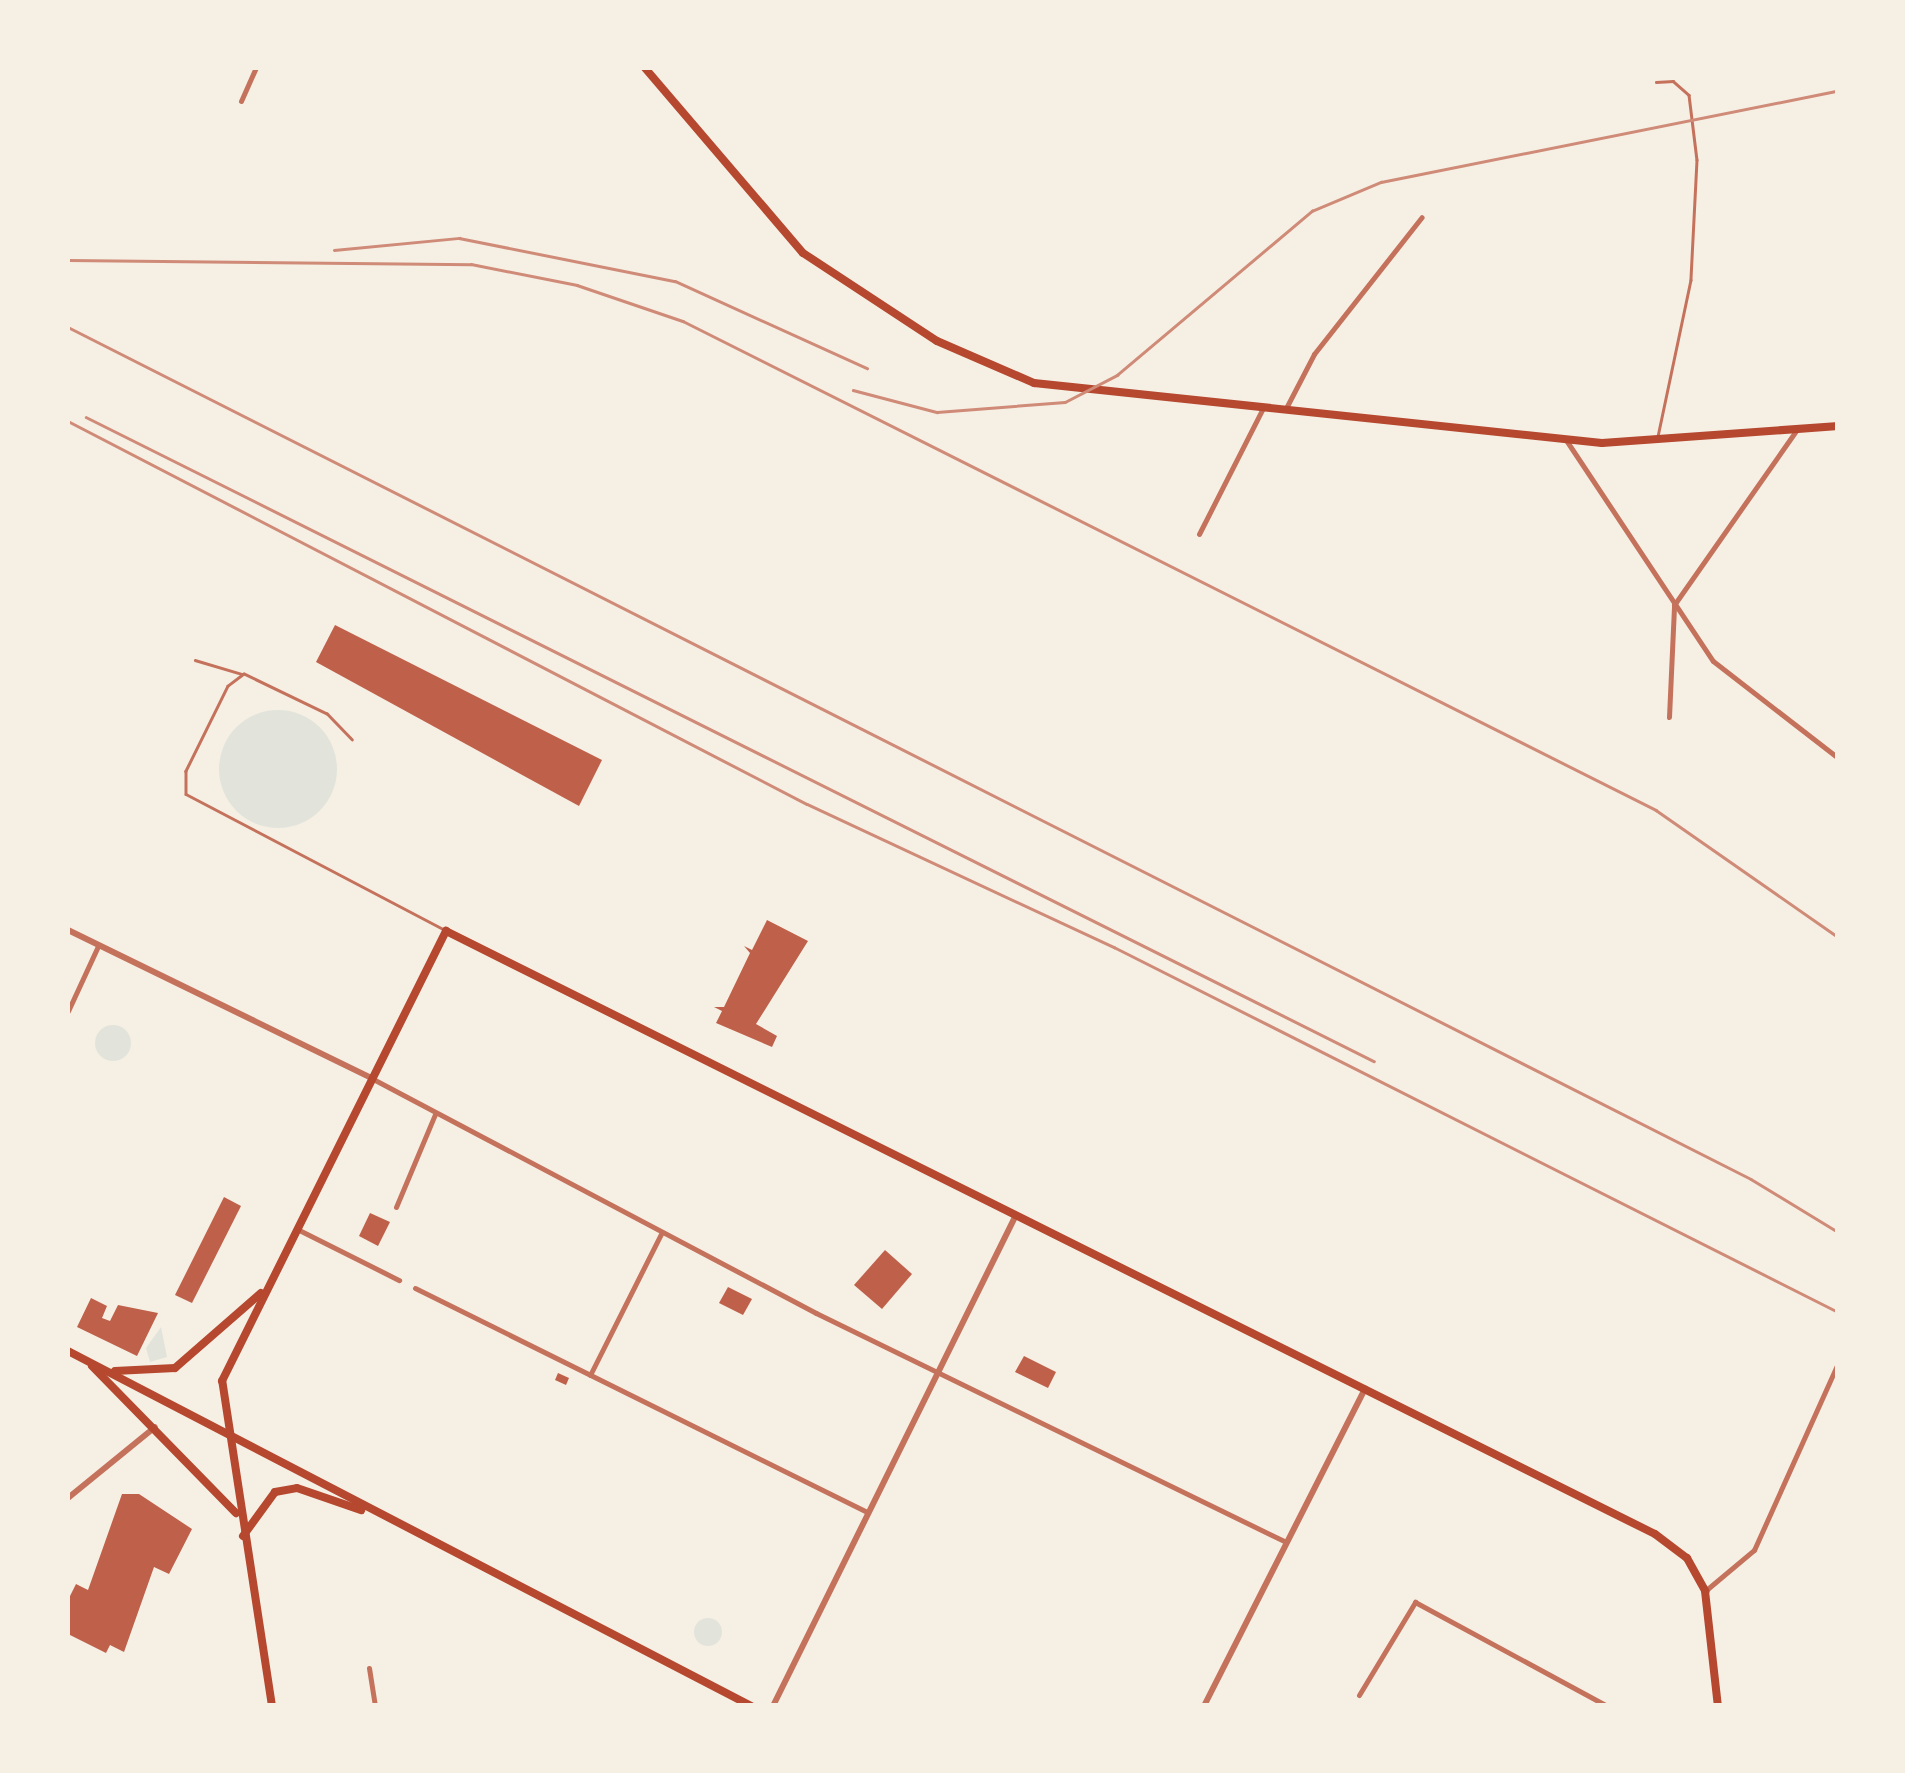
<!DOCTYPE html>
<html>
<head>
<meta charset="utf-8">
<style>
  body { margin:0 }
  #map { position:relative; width:1905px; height:1773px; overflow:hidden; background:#f6efe4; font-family:"Exo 2",sans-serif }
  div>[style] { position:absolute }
  .green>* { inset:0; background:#e2e4dc }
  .round { border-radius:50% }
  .building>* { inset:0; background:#bf614a }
  .service>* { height:2.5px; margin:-1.25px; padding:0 1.25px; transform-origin:1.25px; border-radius:1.25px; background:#c5725c }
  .minor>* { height:5px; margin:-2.5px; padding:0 2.5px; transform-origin:2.5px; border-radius:2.5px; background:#c5725c }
  .tertiary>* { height:6px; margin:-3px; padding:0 3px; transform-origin:3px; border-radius:3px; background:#c5725c }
  .secondary>* { height:8px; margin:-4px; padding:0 4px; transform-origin:4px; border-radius:4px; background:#b5482f }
  .rail>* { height:2.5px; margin:-1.25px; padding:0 1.25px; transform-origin:1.25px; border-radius:1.25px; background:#cf8b77 }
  span { translate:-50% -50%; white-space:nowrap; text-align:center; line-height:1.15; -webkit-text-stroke:9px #f6efe4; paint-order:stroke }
  .frame { position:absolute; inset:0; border:70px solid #f6efe4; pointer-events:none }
</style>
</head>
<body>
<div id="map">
  <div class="green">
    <div class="round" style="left:219px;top:710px;width:118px;height:118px"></div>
    <div class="round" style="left:95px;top:1025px;width:36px;height:36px"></div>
    <div style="clip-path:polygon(161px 1327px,167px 1357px,150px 1362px,146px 1348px)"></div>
    <div class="round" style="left:694px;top:1618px;width:28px;height:28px"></div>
  </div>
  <div class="building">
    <div style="clip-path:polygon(335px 625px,602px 760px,579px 806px,316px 662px)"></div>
    <div style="clip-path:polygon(767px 920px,808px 941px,756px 1024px,777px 1036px,772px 1047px,716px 1023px,722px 1011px,714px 1007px,724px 1007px,750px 953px,744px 946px,752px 950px)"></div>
    <div style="clip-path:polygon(224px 1197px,241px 1206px,192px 1303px,175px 1295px)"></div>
    <div style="clip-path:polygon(370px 1213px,390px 1222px,378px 1246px,359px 1236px)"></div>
    <div style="clip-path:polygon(885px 1250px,912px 1274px,882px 1309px,854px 1285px)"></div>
    <div style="clip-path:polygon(728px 1287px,752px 1299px,743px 1315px,719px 1303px)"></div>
    <div style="clip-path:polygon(91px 1298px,107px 1306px,102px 1318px,110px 1321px,118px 1305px,158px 1313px,137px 1356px,77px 1327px)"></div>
    <div style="clip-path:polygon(1024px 1356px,1056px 1372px,1048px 1388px,1015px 1372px)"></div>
    <div style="clip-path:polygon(558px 1373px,569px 1378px,566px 1385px,555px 1380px)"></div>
    <div style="clip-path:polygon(122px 1494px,139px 1494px,192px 1529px,169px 1574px,154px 1567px,124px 1652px,110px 1645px,106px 1653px,68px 1634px,68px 1600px,76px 1584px,88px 1590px)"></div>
  </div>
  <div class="service">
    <div style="left:1656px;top:82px;width:17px;rotate:-3deg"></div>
    <div style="left:1673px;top:81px;width:21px;rotate:41deg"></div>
    <div style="left:1689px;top:95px;width:65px;rotate:83deg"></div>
    <div style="left:1697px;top:160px;width:120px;rotate:92.9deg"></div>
    <div style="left:1691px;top:280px;width:160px;rotate:101.9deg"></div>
    <div style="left:195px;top:660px;width:49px;rotate:16.6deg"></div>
    <div style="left:352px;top:740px;width:36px;rotate:-134deg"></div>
    <div style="left:327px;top:714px;width:92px;rotate:-154.3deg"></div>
    <div style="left:244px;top:674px;width:20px;rotate:143deg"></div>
    <div style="left:228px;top:686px;width:95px;rotate:116.3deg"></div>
    <div style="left:186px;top:771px;width:23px;rotate:90deg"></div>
    <div style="left:186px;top:794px;width:290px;rotate:27.7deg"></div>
  </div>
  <div class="minor">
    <div style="left:241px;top:101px;width:36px;rotate:-66deg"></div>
    <div style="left:1285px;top:410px;width:63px;rotate:-62.6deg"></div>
    <div style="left:1314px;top:354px;width:174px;rotate:-51.8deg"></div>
    <div style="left:1566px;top:440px;width:265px;rotate:56.4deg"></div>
    <div style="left:1713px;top:661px;width:158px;rotate:37.8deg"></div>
    <div style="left:1199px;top:534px;width:141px;rotate:-63.1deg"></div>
    <div style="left:1669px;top:717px;width:112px;rotate:-87.4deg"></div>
    <div style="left:1674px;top:605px;width:213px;rotate:-55deg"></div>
    <div style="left:68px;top:1011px;width:72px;rotate:-65.2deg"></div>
    <div style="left:373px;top:1079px;width:501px;rotate:27.84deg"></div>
    <div style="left:816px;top:1313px;width:523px;rotate:25.98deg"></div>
    <div style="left:396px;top:1207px;width:101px;rotate:-67.2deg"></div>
    <div style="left:299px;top:1230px;width:112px;rotate:26.6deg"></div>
    <div style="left:415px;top:1288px;width:504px;rotate:26.36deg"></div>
    <div style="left:590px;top:1375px;width:160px;rotate:-63.3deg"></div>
    <div style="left:1705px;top:1591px;width:64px;rotate:-39.9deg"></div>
    <div style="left:1754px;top:1550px;width:205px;rotate:-65.8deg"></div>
    <div style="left:369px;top:1668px;width:38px;rotate:81deg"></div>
    <div style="left:1359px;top:1695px;width:109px;rotate:-58.9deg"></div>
    <div style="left:1415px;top:1602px;width:218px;rotate:28.4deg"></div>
  </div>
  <div class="tertiary">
    <div style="left:68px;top:930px;width:339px;rotate:26deg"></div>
    <div style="left:68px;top:1498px;width:112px;rotate:-39.2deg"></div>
    <div style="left:773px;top:1706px;width:548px;rotate:-63.67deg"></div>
    <div style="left:1204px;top:1706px;width:356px;rotate:-63.1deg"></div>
  </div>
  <div class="secondary">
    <div style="left:645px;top:68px;width:243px;rotate:49.5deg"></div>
    <div style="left:803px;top:253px;width:160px;rotate:33.3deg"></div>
    <div style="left:937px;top:341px;width:106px;rotate:23.4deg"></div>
    <div style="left:1034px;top:383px;width:571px;rotate:6.03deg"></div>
    <div style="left:1602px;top:443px;width:237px;rotate:-4.1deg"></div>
    <div style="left:68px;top:1351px;width:770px;rotate:27.46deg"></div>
    <div style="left:92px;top:1366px;width:206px;rotate:45.6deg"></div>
    <div style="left:115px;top:1371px;width:60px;rotate:-2.9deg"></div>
    <div style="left:175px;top:1368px;width:114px;rotate:-41.1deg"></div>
    <div style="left:243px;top:1536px;width:54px;rotate:-54deg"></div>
    <div style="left:275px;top:1492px;width:22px;rotate:-10deg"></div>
    <div style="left:297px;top:1488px;width:68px;rotate:19deg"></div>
    <div style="left:272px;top:1706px;width:329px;rotate:-98.7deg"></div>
    <div style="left:222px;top:1381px;width:503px;rotate:-63.54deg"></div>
    <div style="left:446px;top:931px;width:1351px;rotate:26.51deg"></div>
    <div style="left:1655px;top:1534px;width:40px;rotate:37deg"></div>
    <div style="left:1687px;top:1558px;width:38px;rotate:61deg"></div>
    <div style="left:1705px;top:1591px;width:116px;rotate:83.6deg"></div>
  </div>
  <div class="rail">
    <div style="left:334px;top:250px;width:126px;rotate:-5.5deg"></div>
    <div style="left:459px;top:238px;width:220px;rotate:11.3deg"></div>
    <div style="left:675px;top:281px;width:211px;rotate:24.4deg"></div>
    <div style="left:68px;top:260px;width:403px;rotate:0.6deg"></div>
    <div style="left:471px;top:264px;width:108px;rotate:11.2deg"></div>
    <div style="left:577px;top:285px;width:112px;rotate:18.8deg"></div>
    <div style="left:683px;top:321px;width:1089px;rotate:26.68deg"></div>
    <div style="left:1656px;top:810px;width:222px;rotate:34.9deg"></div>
    <div style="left:68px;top:327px;width:1886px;rotate:26.85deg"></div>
    <div style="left:1751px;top:1179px;width:102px;rotate:31.3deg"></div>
    <div style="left:853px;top:390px;width:87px;rotate:14.7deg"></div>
    <div style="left:937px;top:412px;width:128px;rotate:-4.5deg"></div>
    <div style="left:1065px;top:402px;width:59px;rotate:-27.4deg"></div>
    <div style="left:1117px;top:375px;width:255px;rotate:-40.1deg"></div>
    <div style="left:1312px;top:211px;width:75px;rotate:-22.8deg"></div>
    <div style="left:1381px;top:182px;width:466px;rotate:-11.3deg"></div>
    <div style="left:86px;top:417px;width:1440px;rotate:26.57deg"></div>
    <div style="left:68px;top:421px;width:832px;rotate:27.4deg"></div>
    <div style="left:807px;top:804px;width:339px;rotate:25deg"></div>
    <div style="left:1114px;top:947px;width:811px;rotate:26.75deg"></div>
  </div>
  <div class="frame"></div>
</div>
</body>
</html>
